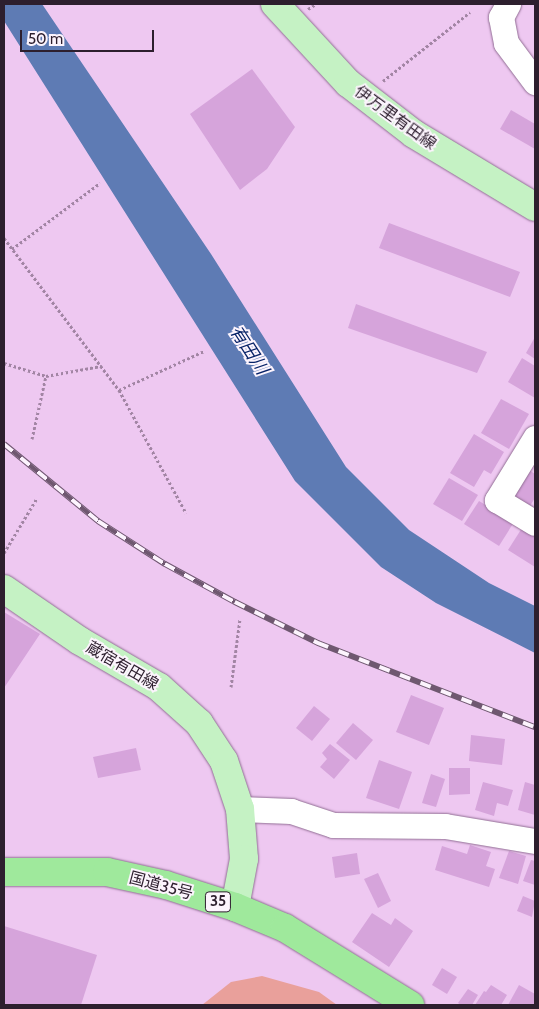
<!DOCTYPE html>
<html>
<head>
<meta charset="utf-8">
<style>
  body { margin:0 }
  #map { position:relative; width:539px; height:1009px; overflow:hidden; background:#eec8f1; font-family:Cabin,"Noto Sans JP",sans-serif }
  div>[style] { position:absolute }
  .green>* { inset:0; background:#e9a09b }
  .water>* { inset:0; background:#5e7bb4 }
  .building>* { inset:0; background:#d6a4db }
  .path>* { height:3px; margin-top:-1.5px; transform-origin:0; background:repeating-linear-gradient(90deg,#a285a4 0 2.5px,transparent 0 5px) }
  .roads { filter:drop-shadow(0 0 1px #916e94) drop-shadow(0 0 1px #916e94) }
  .minor>* { height:25px; margin:-12.5px; padding:0 12.5px; transform-origin:12.5px; border-radius:12.5px; background:#fff }
  .major>* { height:28px; margin:-14px; padding:0 14px; transform-origin:14px; border-radius:14px; background:#c5f2c4 }
  .highway>* { height:28px; margin:-14px; padding:0 14px; transform-origin:14px; border-radius:14px; background:#9fe99c }
  .rail>* { height:5.5px; margin-top:-2.75px; transform-origin:0; background:repeating-linear-gradient(90deg,#fcf4fd 0 11px,#6f5870 0 22px); box-sizing:border-box; border-block:1px solid #6f5870 }
  span { translate:-50% -50%; white-space:nowrap; text-align:center; line-height:1.15; -webkit-text-stroke:4px #fcf4fd; paint-order:stroke }
  .shield-label span { padding:1px 4px; background:#fcf4fd; border:1px solid; border-radius:4px; -webkit-text-stroke-width:0 }
  .shield-label { font-size:15px; color:#2d1f2e; font-weight:700 }
  .street-label { font-size:16px; color:#2d1f2e }
  .water-label { font-size:18px; color:#072267; font-style:italic }
  .frame { position:absolute; inset:0; border:5px solid #2d1f2e; pointer-events:none }
  .scale { position:absolute; left:20px; top:30px; width:134px; height:22px; box-sizing:border-box; border:2px solid #2d1f2e; border-top:0; padding-left:6px; font-size:15px; line-height:18px; white-space:nowrap; color:#2d1f2e; -webkit-text-stroke:4px #fcf4fd; paint-order:stroke }
</style>
</head>
<body>
<div id="map">
  <div class="green">
    <div style="clip-path:polygon(262px 976px,319px 992px,337px 1005px,202px 1005px,231px 982px)"></div>
  </div>
  <div class="water">
    <div style="clip-path:polygon(4px 4px,42px 4px,211px 254px,346px 467px,409px 530px,489px 583px,535px 606px,535px 653px,436px 603px,381px 567px,295px 481px,4px 21px)"></div>
  </div>
  <div class="building">
    <div style="clip-path:polygon(252px 69px,295px 127px,267px 169px,240px 190px,190px 114px)"></div>
    <div style="clip-path:polygon(511px 110px,535px 124px,535px 149px,500px 129px)"></div>
    <div style="clip-path:polygon(389px 223px,520px 272px,510px 297px,379px 248px)"></div>
    <div style="clip-path:polygon(356px 304px,487px 352px,477px 373px,348px 328px)"></div>
    <div style="clip-path:polygon(535px 337px,535px 359px,526px 353px)"></div>
    <div style="clip-path:polygon(522px 358px,535px 366px,535px 398px,508px 382px)"></div>
    <div style="clip-path:polygon(501px 399px,529px 414px,509px 449px,481px 433px)"></div>
    <div style="clip-path:polygon(474px 434px,504px 452px,491px 474px,484px 470px,474px 487px,450px 473px)"></div>
    <div style="clip-path:polygon(521px 465px,535px 474px,535px 498px,526px 512px,501px 497px)"></div>
    <div style="clip-path:polygon(449px 478px,478px 495px,462px 521px,433px 504px)"></div>
    <div style="clip-path:polygon(479px 501px,514px 522px,499px 546px,464px 524px)"></div>
    <div style="clip-path:polygon(522px 528px,535px 536px,535px 567px,508px 550px)"></div>
    <div style="clip-path:polygon(4px 612px,40px 634px,4px 688px)"></div>
    <div style="clip-path:polygon(411px 695px,444px 708px,429px 745px,396px 732px)"></div>
    <div style="clip-path:polygon(314px 706px,330px 719px,312px 741px,296px 728px)"></div>
    <div style="clip-path:polygon(353px 723px,373px 740px,356px 760px,336px 743px)"></div>
    <div style="clip-path:polygon(471px 735px,505px 739px,502px 765px,469px 761px)"></div>
    <div style="clip-path:polygon(330px 744px,350px 760px,334px 779px,320px 767px,327px 759px,322px 753px)"></div>
    <div style="clip-path:polygon(136px 748px,141px 770px,98px 778px,93px 757px)"></div>
    <div style="clip-path:polygon(379px 760px,412px 772px,399px 809px,366px 798px)"></div>
    <div style="clip-path:polygon(449px 768px,470px 768px,470px 794px,449px 795px)"></div>
    <div style="clip-path:polygon(431px 774px,445px 779px,436px 807px,422px 803px)"></div>
    <div style="clip-path:polygon(483px 782px,513px 790px,508px 806px,497px 803px,494px 816px,475px 810px)"></div>
    <div style="clip-path:polygon(525px 782px,535px 785px,535px 815px,518px 810px)"></div>
    <div style="clip-path:polygon(470px 845px,491px 852px,486px 866px,495px 869px,489px 887px,435px 870px,442px 846px,467px 854px)"></div>
    <div style="clip-path:polygon(509px 851px,526px 856px,518px 884px,499px 878px)"></div>
    <div style="clip-path:polygon(357px 853px,360px 874px,335px 878px,332px 857px)"></div>
    <div style="clip-path:polygon(531px 860px,535px 861px,535px 885px,523px 881px)"></div>
    <div style="clip-path:polygon(378px 873px,391px 901px,378px 908px,364px 879px)"></div>
    <div style="clip-path:polygon(523px 896px,535px 901px,532px 917px,517px 911px)"></div>
    <div style="clip-path:polygon(372px 913px,391px 925px,395px 918px,413px 931px,389px 967px,352px 942px)"></div>
    <div style="clip-path:polygon(4px 926px,97px 955px,81px 1005px,4px 1005px)"></div>
    <div style="clip-path:polygon(442px 968px,457px 977px,447px 994px,432px 985px)"></div>
    <div style="clip-path:polygon(491px 985px,507px 995px,501px 1005px,475px 1005px,484px 991px,486px 992px)"></div>
    <div style="clip-path:polygon(519px 985px,535px 994px,535px 1005px,508px 1005px)"></div>
    <div style="clip-path:polygon(468px 989px,478px 995px,472px 1005px,461px 1005px,458px 1003px)"></div>
  </div>
  <div class="path">
    <div style="left:308px;top:9px;width:9px;rotate:-32deg"></div>
    <div style="left:383px;top:81px;width:111px;rotate:-38.4deg"></div>
    <div style="left:4px;top:238px;width:191px;rotate:52.9deg"></div>
    <div style="left:119px;top:390px;width:140px;rotate:61.4deg"></div>
    <div style="left:12px;top:249px;width:110px;rotate:-36.9deg"></div>
    <div style="left:4px;top:363px;width:44px;rotate:17.2deg"></div>
    <div style="left:46px;top:376px;width:56px;rotate:-10.3deg"></div>
    <div style="left:119px;top:390px;width:94px;rotate:-24.6deg"></div>
    <div style="left:32px;top:439px;width:65px;rotate:-77.5deg"></div>
    <div style="left:4px;top:553px;width:64px;rotate:-59deg"></div>
    <div style="left:231px;top:687px;width:69px;rotate:-82.5deg"></div>
  </div>
  <div class="roads">
    <div class="minor">
      <div style="left:508px;top:4px;width:15px;rotate:118deg"></div>
      <div style="left:501px;top:17px;width:26px;rotate:79deg"></div>
      <div style="left:506px;top:43px;width:49px;rotate:53.4deg"></div>
      <div style="left:535px;top:438px;width:73px;rotate:121.5deg"></div>
      <div style="left:497px;top:500px;width:44px;rotate:31.2deg"></div>
      <div style="left:240px;top:809px;width:51px;rotate:2.2deg"></div>
      <div style="left:291px;top:811px;width:44px;rotate:18.4deg"></div>
      <div style="left:333px;top:825px;width:112px;rotate:0.5deg"></div>
      <div style="left:445px;top:826px;width:91px;rotate:9.5deg"></div>
    </div>
    <div class="major">
      <div style="left:275px;top:4px;width:108px;rotate:47.3deg"></div>
      <div style="left:348px;top:83px;width:83px;rotate:37.7deg"></div>
      <div style="left:414px;top:134px;width:141px;rotate:31.1deg"></div>
      <div style="left:4px;top:589px;width:92px;rotate:34.4deg"></div>
      <div style="left:80px;top:641px;width:91px;rotate:30.2deg"></div>
      <div style="left:159px;top:687px;width:54px;rotate:42deg"></div>
      <div style="left:199px;top:723px;width:45px;rotate:56.7deg"></div>
      <div style="left:224px;top:761px;width:51px;rotate:71.6deg"></div>
      <div style="left:240px;top:809px;width:50px;rotate:85.4deg"></div>
      <div style="left:244px;top:859px;width:49px;rotate:100.6deg"></div>
    </div>
    <div class="highway">
      <div style="left:4px;top:872px;width:103px"></div>
      <div style="left:107px;top:872px;width:60px;rotate:12.4deg"></div>
      <div style="left:166px;top:885px;width:72px;rotate:17.7deg"></div>
      <div style="left:235px;top:907px;width:54px;rotate:22.8deg"></div>
      <div style="left:285px;top:928px;width:147px;rotate:31.6deg"></div>
    </div>
  </div>
  <div class="rail">
    <div style="left:4px;top:444px;width:122px;rotate:39.3deg"></div>
    <div style="left:98px;top:521px;width:80px;rotate:32.7deg"></div>
    <div style="left:165px;top:564px;width:80px;rotate:28.5deg"></div>
    <div style="left:235px;top:602px;width:93px;rotate:26.3deg"></div>
    <div style="left:318px;top:643px;width:233px;rotate:21.2deg"></div>
  </div>
  <div class="shield-label">
    <span style="left:218px;top:902px">35</span>
  </div>
  <div class="street-label">
    <span style="left:395px;top:118px;rotate:36deg">伊万里有田線</span>
    <span style="left:122px;top:666px;rotate:30deg">蔵宿有田線</span>
    <span style="left:161px;top:886px;rotate:15deg">国道35号</span>
  </div>
  <div class="water-label">
    <span style="left:249px;top:350px;rotate:57deg">有田川</span>
  </div>
  <div class="frame"></div>
  <div class="scale">50 m</div>
</div>
</body>
</html>
